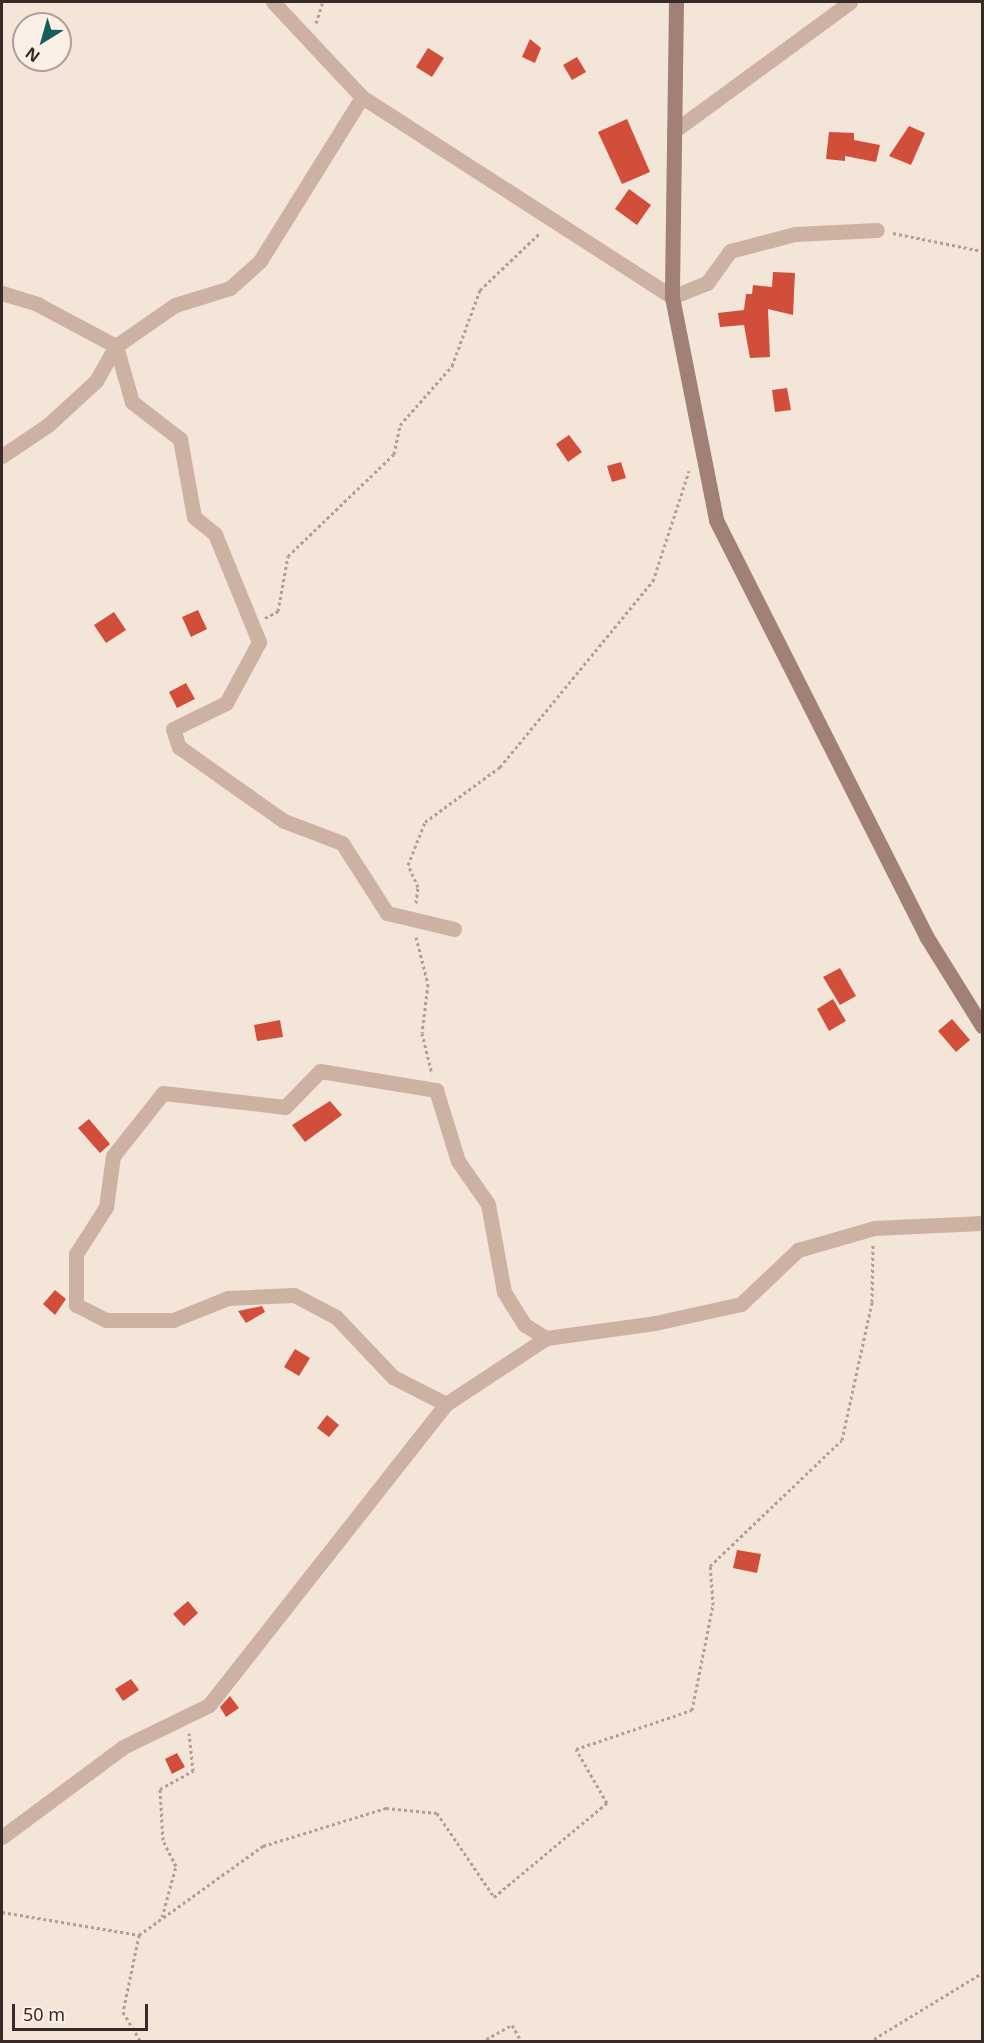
<!DOCTYPE html>
<html>
<head>
<meta charset="utf-8">
<style>
  body { margin:0 }
  #map { position:relative; width:984px; height:2043px; overflow:hidden; background:#f4e5d9; font-family:"Noto Sans",sans-serif }
  div>[style] { position:absolute }
  .building>* { inset:0; background:#d14e3a }
  .path>* { height:3px; margin-top:-1.5px; transform-origin:0; background:repeating-linear-gradient(90deg,#b99c8e 0 3px,transparent 0 6px) }
  .street>* { height:15px; margin:-7.5px; padding:0 7.5px; transform-origin:7.5px; border-radius:7.5px; background:#cdb2a4 }
  .secondary>* { height:15px; margin:-7.5px; padding:0 7.5px; transform-origin:7.5px; border-radius:7.5px; background:#a18075 }
  span { translate:-50% -50%; white-space:nowrap; text-align:center; line-height:1.15; -webkit-text-stroke:4.5px #fbefe6; paint-order:stroke }
  .frame { position:absolute; inset:0; border:3px solid #382a26; pointer-events:none }
  .north { position:absolute; left:12px; top:12px; width:60px; height:60px; box-sizing:border-box; background:#fbefe6; border:2px solid #ada099; border-radius:50%; rotate:217deg; font-size:16px; font-weight:700; line-height:24px; text-align:center; color:#382a26 }
  .north::after { content:''; display:block; margin:auto; width:21px; height:27px; background:#185d5a; clip-path:polygon(50% 0,100% 100%,50% 72%,0 100%) }
  .scale { position:absolute; left:12px; top:2004px; width:136px; height:27px; box-sizing:border-box; border:3px solid #382a26; border-top:0; padding-left:8px; font-size:18px; line-height:21px; white-space:nowrap; color:#382a26; -webkit-text-stroke:4px #fbefe6; paint-order:stroke }
</style>
</head>
<body>
<div id="map">
  <div class="building">
    <div style="clip-path:polygon(530px 39px,541px 48px,535px 63px,522px 57px)"></div>
    <div style="clip-path:polygon(428px 48px,444px 58px,432px 77px,416px 67px)"></div>
    <div style="clip-path:polygon(577px 57px,586px 72px,572px 80px,563px 65px)"></div>
    <div style="clip-path:polygon(627px 119px,650px 172px,622px 184px,598px 132px)"></div>
    <div style="clip-path:polygon(909px 126px,925px 133px,911px 165px,889px 156px)"></div>
    <div style="clip-path:polygon(829px 132px,854px 133px,854px 140px,880px 145px,876px 162px,845px 156px,845px 161px,826px 159px)"></div>
    <div style="clip-path:polygon(629px 189px,651px 205px,637px 225px,615px 209px)"></div>
    <div style="clip-path:polygon(773px 272px,795px 273px,793px 315px,768px 309px,770px 357px,750px 358px,744px 325px,720px 327px,718px 313px,744px 310px,746px 294px,752px 294px,753px 285px,772px 287px)"></div>
    <div style="clip-path:polygon(787px 388px,791px 410px,775px 412px,772px 390px)"></div>
    <div style="clip-path:polygon(569px 435px,582px 452px,568px 462px,556px 444px)"></div>
    <div style="clip-path:polygon(621px 462px,626px 478px,612px 482px,607px 466px)"></div>
    <div style="clip-path:polygon(198px 610px,207px 629px,191px 637px,182px 617px)"></div>
    <div style="clip-path:polygon(114px 612px,126px 630px,106px 643px,94px 625px)"></div>
    <div style="clip-path:polygon(186px 683px,195px 699px,177px 708px,169px 692px)"></div>
    <div style="clip-path:polygon(840px 968px,856px 996px,840px 1005px,823px 977px)"></div>
    <div style="clip-path:polygon(833px 999px,846px 1021px,829px 1031px,817px 1009px)"></div>
    <div style="clip-path:polygon(952px 1019px,970px 1040px,956px 1052px,938px 1031px)"></div>
    <div style="clip-path:polygon(280px 1020px,283px 1037px,257px 1041px,254px 1025px)"></div>
    <div style="clip-path:polygon(330px 1101px,342px 1115px,305px 1142px,292px 1125px)"></div>
    <div style="clip-path:polygon(89px 1119px,110px 1144px,100px 1153px,78px 1128px)"></div>
    <div style="clip-path:polygon(55px 1290px,66px 1299px,55px 1315px,43px 1304px)"></div>
    <div style="clip-path:polygon(262px 1306px,265px 1312px,246px 1323px,238px 1311px)"></div>
    <div style="clip-path:polygon(295px 1349px,310px 1358px,299px 1376px,284px 1367px)"></div>
    <div style="clip-path:polygon(327px 1415px,339px 1425px,329px 1437px,317px 1428px)"></div>
    <div style="clip-path:polygon(737px 1550px,761px 1554px,757px 1573px,733px 1568px)"></div>
    <div style="clip-path:polygon(188px 1601px,198px 1613px,184px 1626px,173px 1614px)"></div>
    <div style="clip-path:polygon(131px 1679px,139px 1690px,123px 1701px,115px 1689px)"></div>
    <div style="clip-path:polygon(230px 1696px,239px 1708px,226px 1717px,220px 1707px)"></div>
    <div style="clip-path:polygon(177px 1753px,185px 1767px,172px 1774px,165px 1759px)"></div>
  </div>
  <div class="path">
    <div style="left:316px;top:23px;width:22px;rotate:-72deg"></div>
    <div style="left:893px;top:233px;width:91px;rotate:11.4deg"></div>
    <div style="left:265px;top:618px;width:15px;rotate:-28deg"></div>
    <div style="left:278px;top:611px;width:56px;rotate:-79.7deg"></div>
    <div style="left:288px;top:556px;width:147px;rotate:-43.9deg"></div>
    <div style="left:394px;top:454px;width:30px;rotate:-78deg"></div>
    <div style="left:400px;top:425px;width:79px;rotate:-48.6deg"></div>
    <div style="left:452px;top:366px;width:81px;rotate:-69.8deg"></div>
    <div style="left:480px;top:290px;width:84px;rotate:-43.6deg"></div>
    <div style="left:416px;top:903px;width:16px;rotate:-83deg"></div>
    <div style="left:418px;top:887px;width:24px;rotate:-114deg"></div>
    <div style="left:408px;top:865px;width:46px;rotate:-68.4deg"></div>
    <div style="left:425px;top:822px;width:93px;rotate:-36.3deg"></div>
    <div style="left:500px;top:767px;width:241px;rotate:-50.6deg"></div>
    <div style="left:653px;top:581px;width:116px;rotate:-71.9deg"></div>
    <div style="left:416px;top:937px;width:49px;rotate:75.7deg"></div>
    <div style="left:428px;top:984px;width:49px;rotate:97deg"></div>
    <div style="left:422px;top:1033px;width:42px;rotate:76.3deg"></div>
    <div style="left:2px;top:1912px;width:139px;rotate:9.5deg"></div>
    <div style="left:139px;top:1935px;width:153px;rotate:-35.7deg"></div>
    <div style="left:263px;top:1846px;width:129px;rotate:-17.2deg"></div>
    <div style="left:386px;top:1808px;width:51px;rotate:5.6deg"></div>
    <div style="left:437px;top:1813px;width:102px;rotate:55.8deg"></div>
    <div style="left:494px;top:1897px;width:147px;rotate:-39.8deg"></div>
    <div style="left:607px;top:1803px;width:62px;rotate:-119.9deg"></div>
    <div style="left:576px;top:1749px;width:122px;rotate:-18.6deg"></div>
    <div style="left:692px;top:1710px;width:107px;rotate:-78.7deg"></div>
    <div style="left:713px;top:1605px;width:39px;rotate:-94deg"></div>
    <div style="left:710px;top:1566px;width:182px;rotate:-43.7deg"></div>
    <div style="left:842px;top:1440px;width:141px;rotate:-77.7deg"></div>
    <div style="left:872px;top:1302px;width:57px;rotate:-89deg"></div>
    <div style="left:162px;top:1917px;width:53px;rotate:-74.6deg"></div>
    <div style="left:176px;top:1866px;width:29px;rotate:-117deg"></div>
    <div style="left:163px;top:1840px;width:51px;rotate:-93.4deg"></div>
    <div style="left:160px;top:1789px;width:38px;rotate:-29deg"></div>
    <div style="left:193px;top:1771px;width:38px;rotate:-96deg"></div>
    <div style="left:139px;top:1935px;width:79px;rotate:101.7deg"></div>
    <div style="left:123px;top:2012px;width:35px;rotate:59deg"></div>
    <div style="left:481px;top:2042px;width:35px;rotate:-29deg"></div>
    <div style="left:512px;top:2025px;width:20px;rotate:60deg"></div>
    <div style="left:869px;top:2042px;width:132px;rotate:-31.4deg"></div>
  </div>
  <div class="street">
    <div style="left:273px;top:2px;width:130px;rotate:46.9deg"></div>
    <div style="left:362px;top:97px;width:369px;rotate:32.8deg"></div>
    <div style="left:672px;top:297px;width:38px;rotate:-22deg"></div>
    <div style="left:707px;top:283px;width:39px;rotate:-54deg"></div>
    <div style="left:730px;top:251px;width:67px;rotate:-14.7deg"></div>
    <div style="left:795px;top:234px;width:82px;rotate:-2.8deg"></div>
    <div style="left:674px;top:131px;width:218px;rotate:-36.2deg"></div>
    <div style="left:2px;top:293px;width:37px;rotate:17deg"></div>
    <div style="left:37px;top:304px;width:89px;rotate:28deg"></div>
    <div style="left:116px;top:346px;width:72px;rotate:-34.8deg"></div>
    <div style="left:175px;top:305px;width:58px;rotate:-17.2deg"></div>
    <div style="left:230px;top:288px;width:40px;rotate:-42deg"></div>
    <div style="left:260px;top:261px;width:193px;rotate:-58.1deg"></div>
    <div style="left:2px;top:456px;width:55px;rotate:-34deg"></div>
    <div style="left:48px;top:425px;width:65px;rotate:-42.5deg"></div>
    <div style="left:96px;top:381px;width:40px;rotate:-60.3deg"></div>
    <div style="left:116px;top:346px;width:58px;rotate:74.1deg"></div>
    <div style="left:132px;top:402px;width:61px;rotate:37.6deg"></div>
    <div style="left:180px;top:439px;width:79px;rotate:79.8deg"></div>
    <div style="left:194px;top:517px;width:27px;rotate:39deg"></div>
    <div style="left:215px;top:534px;width:117px;rotate:67.8deg"></div>
    <div style="left:259px;top:642px;width:69px;rotate:118.4deg"></div>
    <div style="left:226px;top:703px;width:59px;rotate:153.9deg"></div>
    <div style="left:173px;top:729px;width:19px;rotate:72deg"></div>
    <div style="left:179px;top:747px;width:128px;rotate:35.2deg"></div>
    <div style="left:284px;top:821px;width:62px;rotate:20.8deg"></div>
    <div style="left:342px;top:843px;width:83px;rotate:57.3deg"></div>
    <div style="left:387px;top:913px;width:69px;rotate:13.4deg"></div>
    <div style="left:446px;top:1404px;width:59px;rotate:-153deg"></div>
    <div style="left:393px;top:1377px;width:83px;rotate:-133.5deg"></div>
    <div style="left:336px;top:1317px;width:47px;rotate:-152.4deg"></div>
    <div style="left:294px;top:1295px;width:66px;rotate:177.4deg"></div>
    <div style="left:228px;top:1298px;width:59px;rotate:158.2deg"></div>
    <div style="left:173px;top:1320px;width:67px;rotate:180deg"></div>
    <div style="left:106px;top:1320px;width:34px;rotate:-153deg"></div>
    <div style="left:76px;top:1305px;width:51px;rotate:-90deg"></div>
    <div style="left:76px;top:1254px;width:56px;rotate:-57.4deg"></div>
    <div style="left:106px;top:1207px;width:51px;rotate:-82.2deg"></div>
    <div style="left:113px;top:1156px;width:80px;rotate:-51.6deg"></div>
    <div style="left:163px;top:1093px;width:123px;rotate:6.5deg"></div>
    <div style="left:285px;top:1107px;width:50px;rotate:-45.8deg"></div>
    <div style="left:320px;top:1071px;width:118px;rotate:9.3deg"></div>
    <div style="left:436px;top:1090px;width:74px;rotate:72.8deg"></div>
    <div style="left:458px;top:1161px;width:52px;rotate:55.1deg"></div>
    <div style="left:488px;top:1204px;width:89px;rotate:79.7deg"></div>
    <div style="left:504px;top:1292px;width:39px;rotate:58deg"></div>
    <div style="left:525px;top:1325px;width:25px;rotate:32deg"></div>
    <div style="left:2px;top:1837px;width:151px;rotate:-36.6deg"></div>
    <div style="left:123px;top:1747px;width:96px;rotate:-26deg"></div>
    <div style="left:209px;top:1705px;width:383px;rotate:-51.8deg"></div>
    <div style="left:446px;top:1404px;width:120px;rotate:-33.4deg"></div>
    <div style="left:546px;top:1338px;width:110px;rotate:-7.8deg"></div>
    <div style="left:655px;top:1323px;width:88px;rotate:-12.5deg"></div>
    <div style="left:741px;top:1304px;width:79px;rotate:-43.5deg"></div>
    <div style="left:798px;top:1250px;width:79px;rotate:-16.1deg"></div>
    <div style="left:874px;top:1228px;width:108px;rotate:-2.7deg"></div>
  </div>
  <div class="secondary">
    <div style="left:676px;top:2px;width:295px;rotate:90.8deg"></div>
    <div style="left:672px;top:297px;width:227px;rotate:78.8deg"></div>
    <div style="left:716px;top:520px;width:466px;rotate:63.2deg"></div>
    <div style="left:926px;top:936px;width:106px;rotate:58.1deg"></div>
  </div>
  <div class="frame"></div>
  <div class="north">N</div>
  <div class="scale">50 m</div>
</div>
</body>
</html>
